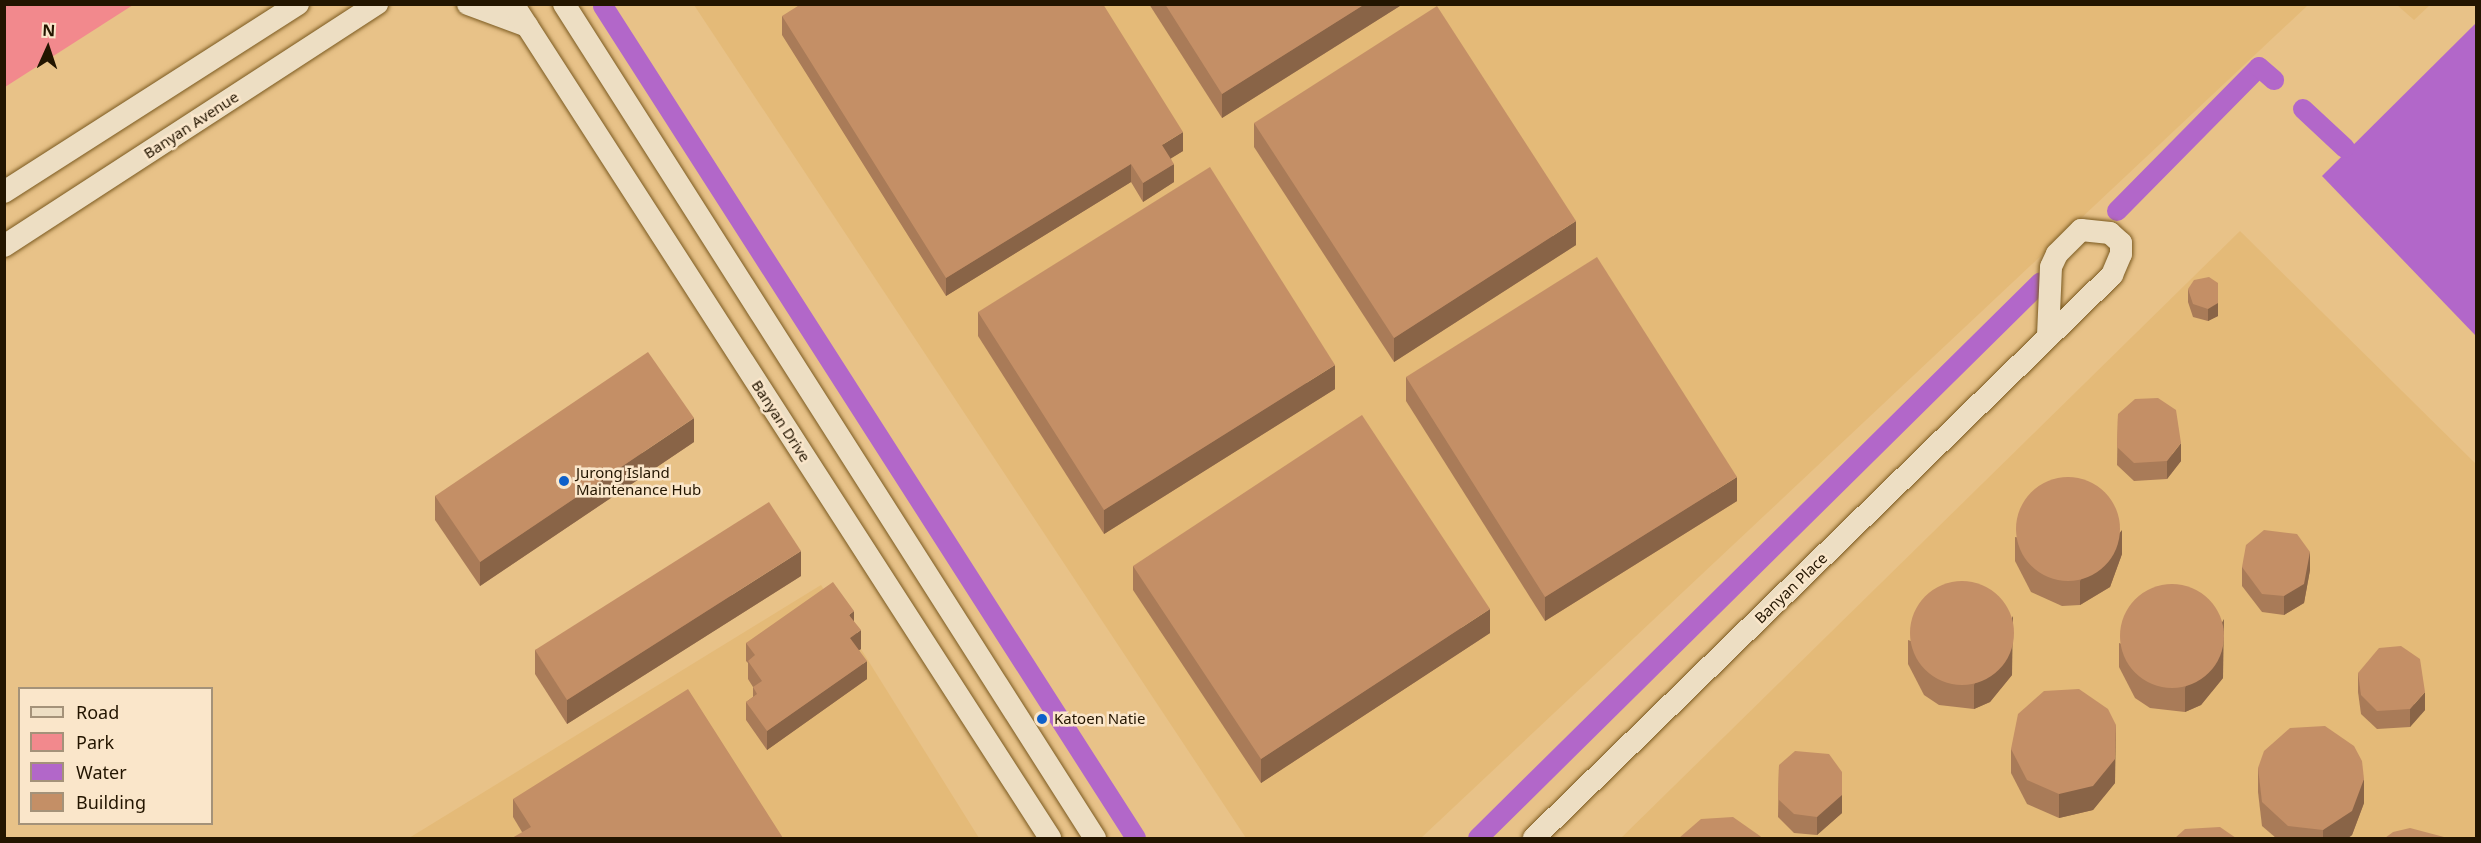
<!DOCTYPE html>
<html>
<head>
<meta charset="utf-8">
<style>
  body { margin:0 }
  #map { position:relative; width:2481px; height:843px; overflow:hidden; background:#e8c288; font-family:"Noto Sans",sans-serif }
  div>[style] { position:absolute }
  .built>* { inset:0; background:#e4ba78 }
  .green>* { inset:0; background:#f2898d }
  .water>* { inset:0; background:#b267c9 }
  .canal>* { height:20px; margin:-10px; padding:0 10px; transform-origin:10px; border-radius:10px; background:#b267c9 }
  .roads { filter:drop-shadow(0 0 2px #7b5a20) drop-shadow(0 0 2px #7b5a20) }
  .secondary>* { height:22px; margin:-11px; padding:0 11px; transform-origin:11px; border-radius:11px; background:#eddec3 }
  .wall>* { inset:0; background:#a97b58 }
  .shaded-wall>* { inset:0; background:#896447 }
  .building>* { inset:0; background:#c48f66 }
  .round { border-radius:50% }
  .dots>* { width:16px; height:16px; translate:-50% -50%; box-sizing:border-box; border:3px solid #fae6ca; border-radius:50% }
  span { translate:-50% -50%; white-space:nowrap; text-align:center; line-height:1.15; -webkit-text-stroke:5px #fae6ca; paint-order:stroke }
  .street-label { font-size:15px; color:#231500 }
  .poi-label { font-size:15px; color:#231500 }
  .left { translate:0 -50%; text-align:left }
  .frame { position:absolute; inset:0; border:6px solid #231500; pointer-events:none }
  .legend { position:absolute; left:18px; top:687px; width:195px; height:138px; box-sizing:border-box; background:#fae6ca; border:2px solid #a49279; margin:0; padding:8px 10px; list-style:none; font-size:18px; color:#231500 }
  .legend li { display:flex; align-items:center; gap:12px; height:30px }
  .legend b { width:30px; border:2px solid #a49279 }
  .north { position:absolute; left:18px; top:18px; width:60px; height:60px; -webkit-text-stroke:4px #fae6ca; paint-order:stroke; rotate:3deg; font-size:16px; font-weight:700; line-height:24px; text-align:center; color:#231500 }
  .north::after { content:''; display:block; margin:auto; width:21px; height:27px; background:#231500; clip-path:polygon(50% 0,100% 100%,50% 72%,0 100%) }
</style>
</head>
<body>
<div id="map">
  <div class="built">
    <div style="clip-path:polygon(694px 5px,2305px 4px,2307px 6px,1421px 838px,1246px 838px)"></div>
    <div style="clip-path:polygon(2397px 5px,2430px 5px,2414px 20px)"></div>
    <div style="clip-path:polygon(2240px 231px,2476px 464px,2476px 838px,1621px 838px)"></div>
    <div style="clip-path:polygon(821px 585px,979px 838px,409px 838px)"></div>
  </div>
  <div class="green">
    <div style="clip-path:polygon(5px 4px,133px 4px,133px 5px,5px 87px)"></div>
  </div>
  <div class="water">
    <div style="clip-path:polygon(2476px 23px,2476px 336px,2322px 176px)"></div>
  </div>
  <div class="canal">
    <div style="left:603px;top:6px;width:988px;rotate:57.36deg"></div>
    <div style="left:2303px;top:109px;width:57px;rotate:42.9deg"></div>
    <div style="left:2117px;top:211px;width:202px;rotate:-45.4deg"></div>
    <div style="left:2259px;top:67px;width:20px;rotate:41deg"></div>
    <div style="left:1478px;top:838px;width:791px;rotate:-44.64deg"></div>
  </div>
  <div class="roads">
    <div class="secondary">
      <div style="left:468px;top:4px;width:63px;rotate:20.4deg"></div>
      <div style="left:513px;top:4px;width:992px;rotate:57.22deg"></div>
      <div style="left:564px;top:4px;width:989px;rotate:57.52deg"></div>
      <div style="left:4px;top:192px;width:349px;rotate:-32.6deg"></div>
      <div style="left:4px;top:246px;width:445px;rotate:-33deg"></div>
      <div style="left:1534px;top:838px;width:807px;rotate:-44.25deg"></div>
      <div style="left:2112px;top:275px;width:23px;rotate:-67deg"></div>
      <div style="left:2121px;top:254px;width:11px;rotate:-90deg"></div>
      <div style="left:2121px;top:243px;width:15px;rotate:-138deg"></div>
      <div style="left:2110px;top:233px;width:29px;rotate:-174deg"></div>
      <div style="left:2081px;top:230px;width:34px;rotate:135deg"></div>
      <div style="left:2057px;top:254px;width:14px;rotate:115deg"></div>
      <div style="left:2051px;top:267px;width:70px;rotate:92.5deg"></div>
    </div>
  </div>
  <div class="wall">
    <div style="clip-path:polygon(1149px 4px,1403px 4px,1222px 118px)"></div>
    <div style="clip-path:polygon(782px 16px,1183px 151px,1171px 158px,1174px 182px,1143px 202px,1131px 182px,946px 296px,782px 35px)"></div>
    <div style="clip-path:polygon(1254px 123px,1576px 245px,1394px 362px,1254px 147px)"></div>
    <div style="clip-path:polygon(2188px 289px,2218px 316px,2208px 321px,2193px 317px,2188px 302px)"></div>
    <div style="clip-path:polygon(978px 312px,1335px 389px,1104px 534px,978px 336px)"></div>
    <div style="clip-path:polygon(1406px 377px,1737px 501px,1545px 621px,1406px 401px)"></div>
    <div style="clip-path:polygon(2118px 414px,2181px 461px,2167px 479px,2134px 481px,2117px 465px)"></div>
    <div style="clip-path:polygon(694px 442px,480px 586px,435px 520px,435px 496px)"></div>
    <div style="clip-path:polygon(2015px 537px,2122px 554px,2110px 587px,2080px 605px,2062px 606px,2031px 592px,2015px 561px)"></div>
    <div style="clip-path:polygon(1133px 566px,1490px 633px,1261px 783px,1133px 590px)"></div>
    <div style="clip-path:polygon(2242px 567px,2310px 570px,2304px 603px,2284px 615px,2262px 612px,2242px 586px)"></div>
    <div style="clip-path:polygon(801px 576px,567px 724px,535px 674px,535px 650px)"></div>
    <div style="clip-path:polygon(854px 622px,861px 649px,859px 650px,867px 679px,767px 750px,746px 720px,746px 702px,753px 697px,753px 687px,748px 679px,748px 663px,746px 661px,746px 643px)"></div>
    <div style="clip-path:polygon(1908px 640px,2012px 675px,1990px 702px,1974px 709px,1939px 705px,1924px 695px,1908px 664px)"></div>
    <div style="clip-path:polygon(2119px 643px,2223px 678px,2201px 705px,2185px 712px,2150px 708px,2135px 698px,2119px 667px)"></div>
    <div style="clip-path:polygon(2358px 673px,2425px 710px,2410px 727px,2377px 729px,2361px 714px,2358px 692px)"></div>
    <div style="clip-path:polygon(2011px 749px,2115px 783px,2093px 810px,2059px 818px,2027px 804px,2011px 773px)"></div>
    <div style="clip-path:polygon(1779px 765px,1842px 813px,1817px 835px,1794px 833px,1778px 817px)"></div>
    <div style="clip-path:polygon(2258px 768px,2364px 803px,2352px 835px,2348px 838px,2276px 838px,2262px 826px,2258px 792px)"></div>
    <div style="clip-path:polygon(513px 799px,783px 838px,522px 832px,513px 817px)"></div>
  </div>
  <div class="shaded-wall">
    <div style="clip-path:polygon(1365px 4px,1403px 4px,1222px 118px,1222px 94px)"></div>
    <div style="clip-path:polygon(1183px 132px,1183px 151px,1162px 164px,1162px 145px)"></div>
    <div style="clip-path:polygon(1131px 164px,1131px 182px,946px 296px,946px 278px)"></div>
    <div style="clip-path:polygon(1174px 164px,1174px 182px,1143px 202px,1143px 183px)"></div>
    <div style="clip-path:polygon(1576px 221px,1576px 245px,1394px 362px,1394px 338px)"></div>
    <div style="clip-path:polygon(2218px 283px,2218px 316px,2208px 321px,2208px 309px)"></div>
    <div style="clip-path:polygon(1335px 365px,1335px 389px,1104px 534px,1104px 510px)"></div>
    <div style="clip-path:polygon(694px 418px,694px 442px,480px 586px,480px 562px)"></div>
    <div style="clip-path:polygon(2181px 443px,2181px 461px,2167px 479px,2167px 461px)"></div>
    <div style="clip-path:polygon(1737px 477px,1737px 501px,1545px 621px,1545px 597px)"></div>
    <div style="clip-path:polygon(2122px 530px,2122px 554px,2110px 587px,2080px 605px,2080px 581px)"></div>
    <div style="clip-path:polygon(801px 551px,801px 576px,567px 724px,567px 700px)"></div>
    <div style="clip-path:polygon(2310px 552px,2310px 570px,2304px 603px,2284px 615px,2284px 596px)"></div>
    <div style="clip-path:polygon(1490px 609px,1490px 633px,1261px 783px,1261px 759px)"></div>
    <div style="clip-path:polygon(854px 611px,854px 630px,849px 615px)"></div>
    <div style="clip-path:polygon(2013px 616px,2012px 675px,1990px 702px,1974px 709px,1974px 685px)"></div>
    <div style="clip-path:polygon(2224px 619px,2223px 678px,2201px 705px,2185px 712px,2185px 688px)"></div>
    <div style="clip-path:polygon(861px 630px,861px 649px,850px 656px,850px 638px)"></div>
    <div style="clip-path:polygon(867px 661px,867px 679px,767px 750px,767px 731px)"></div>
    <div style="clip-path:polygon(2425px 692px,2425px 710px,2410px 727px,2410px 709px)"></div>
    <div style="clip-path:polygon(2116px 725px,2115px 783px,2093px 810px,2059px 818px,2059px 794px)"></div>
    <div style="clip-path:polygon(1842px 772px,1842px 813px,1817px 835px,1817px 817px)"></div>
    <div style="clip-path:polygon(2364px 779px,2364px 803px,2352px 835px,2348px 838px,2323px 838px,2323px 830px)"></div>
  </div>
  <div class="building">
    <div style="clip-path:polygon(801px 4px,1103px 4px,1183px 132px,1162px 145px,1174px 164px,1143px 183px,1131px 164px,946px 278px,782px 16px)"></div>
    <div style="clip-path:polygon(1165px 4px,1365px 4px,1222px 94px)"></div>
    <div style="clip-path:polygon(1437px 6px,1576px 221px,1394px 338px,1254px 123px)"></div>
    <div style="clip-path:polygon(1210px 167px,1335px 365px,1104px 510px,978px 312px)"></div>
    <div style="clip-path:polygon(1597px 257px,1737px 477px,1545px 597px,1406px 377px)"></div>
    <div style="clip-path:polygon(2209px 277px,2218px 283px,2218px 303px,2208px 309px,2193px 304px,2188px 289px,2194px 280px)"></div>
    <div style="clip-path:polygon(648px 352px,694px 418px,480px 562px,435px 496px)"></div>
    <div style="clip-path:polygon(2158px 398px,2176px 410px,2181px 443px,2167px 461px,2134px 463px,2117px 447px,2118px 414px,2135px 399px)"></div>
    <div style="clip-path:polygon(1362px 415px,1490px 609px,1261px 759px,1133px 566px)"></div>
    <div class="round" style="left:2016px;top:477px;width:104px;height:104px"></div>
    <div style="clip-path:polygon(769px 502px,801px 551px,567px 700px,535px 650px)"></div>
    <div style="clip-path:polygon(2264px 530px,2297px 534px,2310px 552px,2304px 584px,2284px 596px,2262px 594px,2242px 567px,2246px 545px)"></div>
    <div class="round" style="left:1910px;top:581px;width:104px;height:104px"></div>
    <div style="clip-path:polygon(833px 582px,854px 611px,849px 615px,861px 630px,850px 638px,867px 661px,767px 731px,746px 702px,757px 694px,753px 687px,762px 681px,748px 661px,755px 655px,746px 643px)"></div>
    <div class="round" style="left:2120px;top:584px;width:104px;height:104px"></div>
    <div style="clip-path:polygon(2401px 646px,2420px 659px,2425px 692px,2410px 709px,2377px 711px,2361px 695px,2358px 673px,2379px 648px)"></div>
    <div style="clip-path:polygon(688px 689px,783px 838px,512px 838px,531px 827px,513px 799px)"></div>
    <div style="clip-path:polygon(2079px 689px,2108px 709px,2116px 725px,2115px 759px,2093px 786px,2059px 794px,2027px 780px,2011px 749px,2018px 714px,2044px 691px)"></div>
    <div style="clip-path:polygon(2325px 726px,2354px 746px,2362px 761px,2364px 779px,2352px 811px,2323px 830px,2288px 826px,2262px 802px,2258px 768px,2264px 751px,2290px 728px)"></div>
    <div style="clip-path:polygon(1795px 751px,1829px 754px,1842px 772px,1842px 795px,1817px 817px,1794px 814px,1778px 799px,1779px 765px)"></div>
    <div style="clip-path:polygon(1733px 817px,1760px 836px,1762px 838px,1679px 838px,1701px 819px)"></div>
    <div style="clip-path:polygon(2220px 827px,2236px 838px,2175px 838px,2185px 829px)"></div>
    <div style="clip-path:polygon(2410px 828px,2444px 837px,2445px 838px,2385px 838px,2393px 832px)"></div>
  </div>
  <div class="dots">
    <div style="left:564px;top:481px;background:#0e60ca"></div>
    <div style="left:1042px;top:719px;background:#0e60ca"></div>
  </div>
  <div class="street-label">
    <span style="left:191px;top:125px;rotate:-33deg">Banyan Avenue</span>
    <span style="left:781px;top:421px;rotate:57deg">Banyan Drive</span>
    <span style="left:1791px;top:588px;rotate:-44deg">Banyan Place</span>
  </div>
  <div class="poi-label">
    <span class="left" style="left:576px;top:481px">Jurong Island<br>Maintenance Hub</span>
    <span class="left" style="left:1054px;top:719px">Katoen Natie</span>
  </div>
  <div class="frame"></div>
  <ul class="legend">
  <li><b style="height:8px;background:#eddec3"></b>Road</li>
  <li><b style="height:16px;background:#f2898d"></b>Park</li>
  <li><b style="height:16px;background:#b267c9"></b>Water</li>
  <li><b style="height:16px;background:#c48f66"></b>Building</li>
  </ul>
  <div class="north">N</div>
</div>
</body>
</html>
